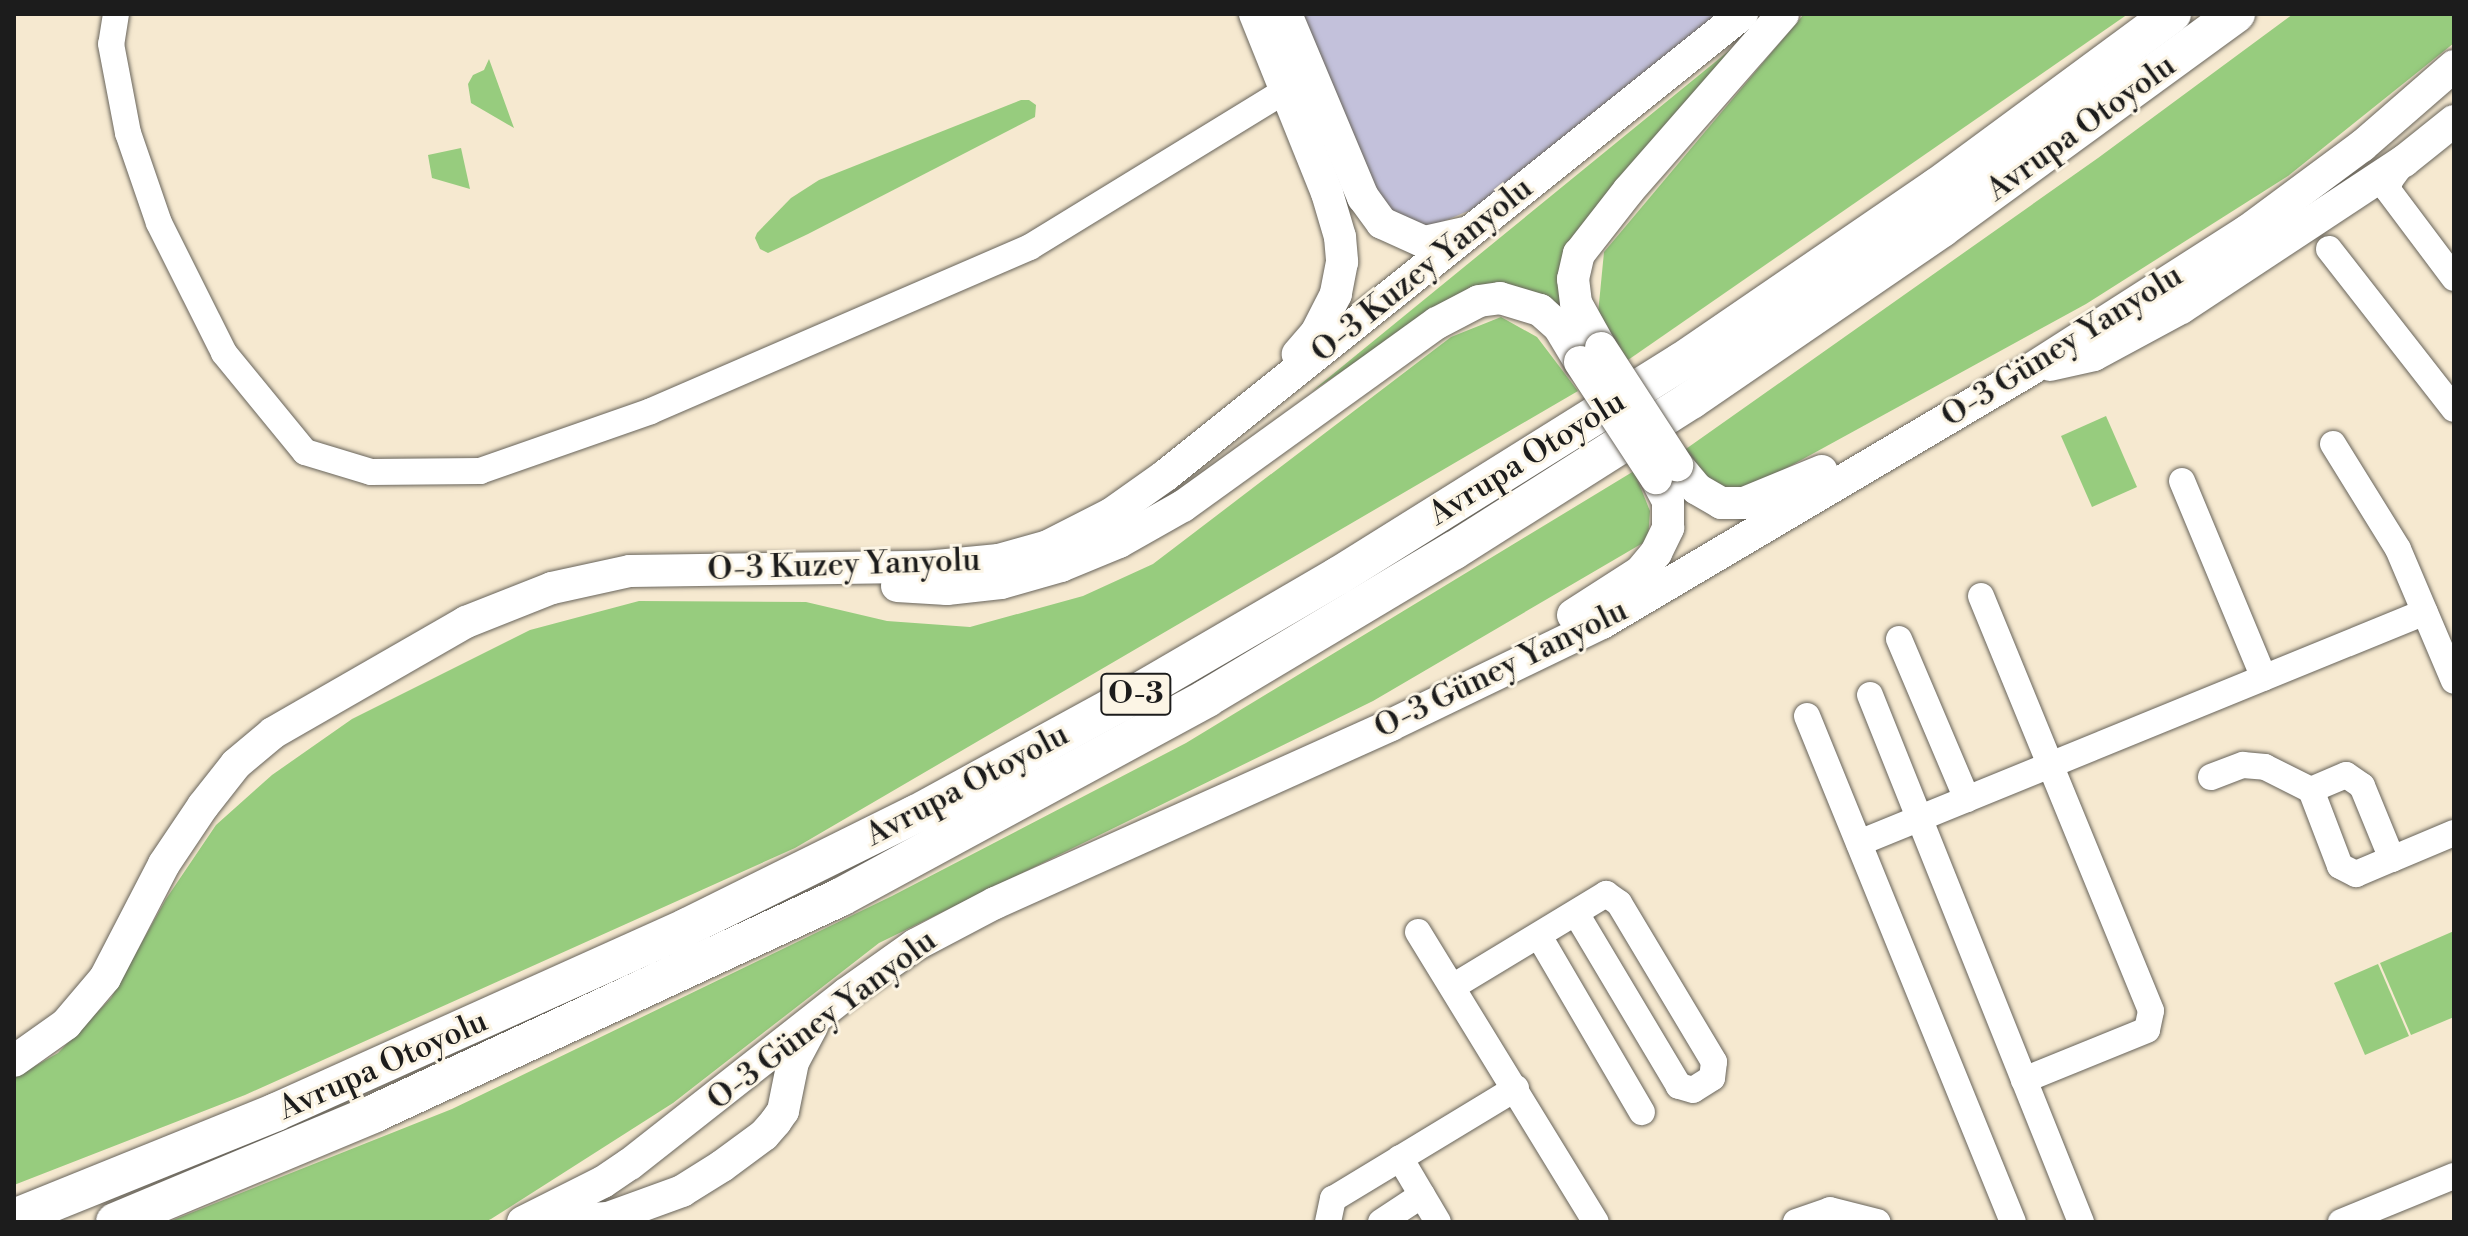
<!DOCTYPE html>
<html>
<head>
<meta charset="utf-8">
<style>
  body { margin:0 }
  #map { position:relative; width:2468px; height:1236px; overflow:hidden; background:#f6e9d0; font-family:"Libre Bodoni",serif }
  div>[style] { position:absolute }
  .industrial>* { inset:0; background:#c3c1db }
  .green>* { inset:0; background:#97cc7e }
  .roads { filter:drop-shadow(0 0 2px #68645b) drop-shadow(0 0 2px #68645b) }
  .minor>* { height:26px; margin:-13px; padding:0 13px; transform-origin:13px; border-radius:13px; background:#fff }
  .major>* { height:32px; margin:-16px; padding:0 16px; transform-origin:16px; border-radius:16px; background:#fff }
  .highway>* { height:38px; margin:-19px; padding:0 19px; transform-origin:19px; border-radius:19px; background:#fff }
  .bridges { filter:drop-shadow(0 0 2px #68645b) drop-shadow(0 0 2px #68645b) }
  .major-bridge>* { height:32px; margin:-16px; padding:0 16px; transform-origin:16px; border-radius:16px; background:#fff }
  span { translate:-50% -50%; white-space:nowrap; text-align:center; line-height:1.15; -webkit-text-stroke:6px #fcf5e5; paint-order:stroke }
  .shield-label span { padding:2px 6px; background:#fcf5e5; border:2px solid; border-radius:6px; -webkit-text-stroke-width:0 }
  .shield-label { font-size:30px; color:#1c1c1c; font-weight:700 }
  .street-label { font-size:32px; color:#1c1c1c }
  .frame { position:absolute; inset:0; border:16px solid #1c1c1c; pointer-events:none }
</style>
</head>
<body>
<div id="map">
  <div class="industrial">
    <div style="clip-path:polygon(1295px 14px,1723px 14px,1480px 206px,1430px 227px,1410px 225px,1371px 203px)"></div>
  </div>
  <div class="green">
    <div style="clip-path:polygon(1774px 14px,1577px 236px,1564px 314px,1545px 305px,1413px 324px,1311px 392px)"></div>
    <div style="clip-path:polygon(1804px 14px,2128px 14px,1628px 360px,1598px 314px,1604px 252px)"></div>
    <div style="clip-path:polygon(2293px 14px,2454px 14px,2454px 43px,2288px 176px,2086px 304px,1741px 493px,1702px 483px,1683px 451px,2098px 158px)"></div>
    <div style="clip-path:polygon(489px 59px,514px 128px,471px 103px,468px 84px,473px 75px,484px 70px)"></div>
    <div style="clip-path:polygon(1021px 100px,1029px 100px,1036px 105px,1035px 117px,808px 234px,768px 253px,760px 249px,755px 238px,757px 233px,791px 198px,819px 180px)"></div>
    <div style="clip-path:polygon(461px 148px,470px 189px,432px 178px,428px 155px)"></div>
    <div style="clip-path:polygon(1501px 317px,1537px 337px,1578px 391px,795px 848px,245px 1095px,14px 1185px,14px 1078px,58px 1053px,111px 998px,166px 899px,216px 825px,272px 775px,352px 719px,530px 630px,639px 601px,806px 602px,887px 621px,970px 627px,1083px 596px,1153px 564px,1451px 337px)"></div>
    <div style="clip-path:polygon(2106px 416px,2137px 487px,2092px 507px,2061px 436px)"></div>
    <div style="clip-path:polygon(1634px 471px,1650px 511px,1648px 540px,1373px 701px,879px 943px,673px 1103px,491px 1219px,484px 1222px,168px 1222px,452px 1109px,892px 896px,1186px 743px)"></div>
    <div style="clip-path:polygon(2454px 931px,2454px 1017px,2411px 1035px,2380px 963px)"></div>
    <div style="clip-path:polygon(2378px 964px,2409px 1036px,2365px 1055px,2334px 983px)"></div>
  </div>
  <div class="roads">
    <div class="minor">
      <div style="left:116px;top:14px;width:30px;rotate:99deg"></div>
      <div style="left:111px;top:44px;width:91px;rotate:79.2deg"></div>
      <div style="left:128px;top:133px;width:95px;rotate:71deg"></div>
      <div style="left:159px;top:223px;width:145px;rotate:63.4deg"></div>
      <div style="left:224px;top:353px;width:128px;rotate:50.7deg"></div>
      <div style="left:305px;top:452px;width:69px;rotate:16.9deg"></div>
      <div style="left:371px;top:472px;width:109px;rotate:-0.5deg"></div>
      <div style="left:480px;top:471px;width:181px;rotate:-19.3deg"></div>
      <div style="left:651px;top:411px;width:413px;rotate:-23.4deg"></div>
      <div style="left:1030px;top:247px;width:299px;rotate:-31.5deg"></div>
      <div style="left:1285px;top:91px;width:20px;rotate:-9deg"></div>
      <div style="left:2404px;top:161px;width:24px;rotate:126deg"></div>
      <div style="left:2390px;top:180px;width:10px;rotate:101deg"></div>
      <div style="left:2388px;top:190px;width:110px;rotate:53.1deg"></div>
      <div style="left:2329px;top:249px;width:203px;rotate:52deg"></div>
      <div style="left:2333px;top:444px;width:123px;rotate:58.2deg"></div>
      <div style="left:2398px;top:549px;width:143px;rotate:67deg"></div>
      <div style="left:2182px;top:481px;width:213px;rotate:67.4deg"></div>
      <div style="left:1981px;top:596px;width:448px;rotate:67.7deg"></div>
      <div style="left:2151px;top:1011px;width:19px;rotate:102deg"></div>
      <div style="left:2147px;top:1030px;width:133px;rotate:157.9deg"></div>
      <div style="left:1899px;top:639px;width:174px;rotate:67deg"></div>
      <div style="left:1870px;top:695px;width:568px;rotate:68.18deg"></div>
      <div style="left:1807px;top:716px;width:546px;rotate:67.85deg"></div>
      <div style="left:2211px;top:777px;width:34px;rotate:-21deg"></div>
      <div style="left:2243px;top:765px;width:22px;rotate:5deg"></div>
      <div style="left:2265px;top:767px;width:51px;rotate:26.6deg"></div>
      <div style="left:1859px;top:843px;width:611px;rotate:-22.2deg"></div>
      <div style="left:2392px;top:859px;width:79px;rotate:-112.3deg"></div>
      <div style="left:2362px;top:786px;width:19px;rotate:-145deg"></div>
      <div style="left:2346px;top:775px;width:38px;rotate:157deg"></div>
      <div style="left:2311px;top:790px;width:81px;rotate:69.1deg"></div>
      <div style="left:2340px;top:866px;width:18px;rotate:27deg"></div>
      <div style="left:2356px;top:874px;width:39px;rotate:-23deg"></div>
      <div style="left:2392px;top:859px;width:67px;rotate:-22.8deg"></div>
      <div style="left:1418px;top:932px;width:340px;rotate:58.5deg"></div>
      <div style="left:1539px;top:936px;width:204px;rotate:59.7deg"></div>
      <div style="left:1454px;top:986px;width:178px;rotate:-31.2deg"></div>
      <div style="left:1606px;top:894px;width:16px;rotate:35deg"></div>
      <div style="left:1619px;top:903px;width:185px;rotate:59.1deg"></div>
      <div style="left:1714px;top:1062px;width:16px;rotate:97deg"></div>
      <div style="left:1712px;top:1078px;width:22px;rotate:148deg"></div>
      <div style="left:1693px;top:1090px;width:15px;rotate:-164deg"></div>
      <div style="left:1679px;top:1086px;width:201px;rotate:-120.8deg"></div>
      <div style="left:1400px;top:1158px;width:74px;rotate:59.3deg"></div>
      <div style="left:1328px;top:1222px;width:24px;rotate:-78deg"></div>
      <div style="left:1333px;top:1199px;width:214px;rotate:-31.2deg"></div>
      <div style="left:1381px;top:1222px;width:49px;rotate:-33.4deg"></div>
      <div style="left:1796px;top:1222px;width:36px;rotate:-19deg"></div>
      <div style="left:1830px;top:1210px;width:49px;rotate:14.3deg"></div>
      <div style="left:2341px;top:1222px;width:122px;rotate:-22.2deg"></div>
    </div>
    <div class="major">
      <div style="left:1255px;top:14px;width:193px;rotate:68.1deg"></div>
      <div style="left:1327px;top:193px;width:46px;rotate:73.5deg"></div>
      <div style="left:1340px;top:237px;width:25px;rotate:85deg"></div>
      <div style="left:1342px;top:262px;width:33px;rotate:101deg"></div>
      <div style="left:1336px;top:294px;width:44px;rotate:117.1deg"></div>
      <div style="left:1316px;top:333px;width:28px;rotate:131deg"></div>
      <div style="left:1286px;top:14px;width:199px;rotate:67.2deg"></div>
      <div style="left:1363px;top:197px;width:32px;rotate:54deg"></div>
      <div style="left:1382px;top:223px;width:46px;rotate:24.3deg"></div>
      <div style="left:1424px;top:242px;width:41px;rotate:-12.7deg"></div>
      <div style="left:1601px;top:348px;width:51px;rotate:-119.1deg"></div>
      <div style="left:1576px;top:303px;width:24px;rotate:-97deg"></div>
      <div style="left:1573px;top:279px;width:26px;rotate:-77deg"></div>
      <div style="left:1579px;top:254px;width:81px;rotate:-52deg"></div>
      <div style="left:1629px;top:190px;width:234px;rotate:-48.8deg"></div>
      <div style="left:2050px;top:365px;width:45px;rotate:-12.8deg"></div>
      <div style="left:2094px;top:355px;width:99px;rotate:-28.4deg"></div>
      <div style="left:2181px;top:308px;width:267px;rotate:-33.4deg"></div>
      <div style="left:2404px;top:161px;width:64px;rotate:-38.7deg"></div>
      <div style="left:1677px;top:465px;width:31px;rotate:50deg"></div>
      <div style="left:1697px;top:489px;width:28px;rotate:30deg"></div>
      <div style="left:1721px;top:503px;width:23px"></div>
      <div style="left:1744px;top:503px;width:84px;rotate:-22.3deg"></div>
      <div style="left:897px;top:586px;width:50px;rotate:3.4deg"></div>
      <div style="left:947px;top:589px;width:54px;rotate:-6.3deg"></div>
      <div style="left:1001px;top:583px;width:62px;rotate:-15.8deg"></div>
      <div style="left:1061px;top:566px;width:63px;rotate:-22.5deg"></div>
      <div style="left:1119px;top:542px;width:73px;rotate:-29.4deg"></div>
      <div style="left:1183px;top:506px;width:313px;rotate:-35.8deg"></div>
      <div style="left:1437px;top:323px;width:47px;rotate:-27.6deg"></div>
      <div style="left:1479px;top:301px;width:21px;rotate:-8deg"></div>
      <div style="left:1500px;top:298px;width:42px;rotate:16.7deg"></div>
      <div style="left:1540px;top:310px;width:25px;rotate:42deg"></div>
      <div style="left:1559px;top:327px;width:41px;rotate:59deg"></div>
      <div style="left:1573px;top:615px;width:80px;rotate:-32.7deg"></div>
      <div style="left:1640px;top:572px;width:25px;rotate:-50deg"></div>
      <div style="left:1656px;top:553px;width:28px;rotate:-64deg"></div>
      <div style="left:1668px;top:528px;width:27px;rotate:-90deg"></div>
      <div style="left:1668px;top:501px;width:26px;rotate:-118deg"></div>
      <div style="left:14px;top:1061px;width:64px;rotate:-35.4deg"></div>
      <div style="left:66px;top:1024px;width:60px;rotate:-49.7deg"></div>
      <div style="left:105px;top:978px;width:128px;rotate:-62.6deg"></div>
      <div style="left:164px;top:864px;width:70px;rotate:-56.1deg"></div>
      <div style="left:203px;top:806px;width:53px;rotate:-51.8deg"></div>
      <div style="left:236px;top:764px;width:48px;rotate:-40deg"></div>
      <div style="left:273px;top:733px;width:223px;rotate:-29.9deg"></div>
      <div style="left:466px;top:622px;width:92px;rotate:-21.6deg"></div>
      <div style="left:552px;top:588px;width:80px;rotate:-12.3deg"></div>
      <div style="left:630px;top:571px;width:296px;rotate:-0.8deg"></div>
      <div style="left:926px;top:567px;width:73px;rotate:-5.5deg"></div>
      <div style="left:999px;top:560px;width:51px;rotate:-15.9deg"></div>
      <div style="left:1048px;top:546px;width:71px;rotate:-26.9deg"></div>
      <div style="left:1111px;top:514px;width:67px;rotate:-35.3deg"></div>
      <div style="left:1166px;top:475px;width:738px;rotate:-38.67deg"></div>
      <div style="left:523px;top:1222px;width:89px;rotate:-26.6deg"></div>
      <div style="left:603px;top:1182px;width:32px;rotate:-34deg"></div>
      <div style="left:630px;top:1164px;width:275px;rotate:-38.2deg"></div>
      <div style="left:846px;top:994px;width:85px;rotate:-35.4deg"></div>
      <div style="left:915px;top:945px;width:90px;rotate:-27.7deg"></div>
      <div style="left:995px;top:903px;width:434px;rotate:-24.2deg"></div>
      <div style="left:1391px;top:725px;width:234px;rotate:-25.8deg"></div>
      <div style="left:1602px;top:623px;width:499px;rotate:-30.6deg"></div>
      <div style="left:2031px;top:369px;width:256px;rotate:-32.6deg"></div>
      <div style="left:2247px;top:231px;width:143px;rotate:-36.5deg"></div>
      <div style="left:2362px;top:146px;width:122px;rotate:-41deg"></div>
      <div style="left:538px;top:1222px;width:70px;rotate:-3.3deg"></div>
      <div style="left:608px;top:1218px;width:79px;rotate:-20deg"></div>
      <div style="left:682px;top:1191px;width:47px;rotate:-32deg"></div>
      <div style="left:722px;top:1166px;width:52px;rotate:-36.4deg"></div>
      <div style="left:764px;top:1135px;width:18px;rotate:-49deg"></div>
      <div style="left:776px;top:1121px;width:12px;rotate:-55deg"></div>
      <div style="left:783px;top:1111px;width:50px;rotate:-78.5deg"></div>
      <div style="left:793px;top:1062px;width:40px;rotate:-62deg"></div>
    </div>
    <div class="highway">
      <div style="left:14px;top:1218px;width:283px;rotate:-22deg"></div>
      <div style="left:276px;top:1112px;width:451px;rotate:-24.2deg"></div>
      <div style="left:687px;top:927px;width:255px;rotate:-26.3deg"></div>
      <div style="left:916px;top:814px;width:230px;rotate:-28.6deg"></div>
      <div style="left:1118px;top:704px;width:255px;rotate:-30.2deg"></div>
      <div style="left:1338px;top:576px;width:404px;rotate:-32deg"></div>
      <div style="left:1681px;top:362px;width:310px;rotate:-34.4deg"></div>
      <div style="left:1937px;top:187px;width:292px;rotate:-36.4deg"></div>
      <div style="left:115px;top:1222px;width:280px;rotate:-22.7deg"></div>
      <div style="left:373px;top:1114px;width:516px;rotate:-24.88deg"></div>
      <div style="left:841px;top:897px;width:417px;rotate:-28.5deg"></div>
      <div style="left:1207px;top:698px;width:287px;rotate:-30.9deg"></div>
      <div style="left:1453px;top:551px;width:282px;rotate:-32.4deg"></div>
      <div style="left:1691px;top:400px;width:304px;rotate:-34.4deg"></div>
      <div style="left:1942px;top:228px;width:364px;rotate:-36.1deg"></div>
    </div>
  </div>
  <div class="bridges">
    <div class="major-bridge">
      <div style="left:1601px;top:348px;width:140px;rotate:57deg"></div>
      <div style="left:1580px;top:362px;width:139px;rotate:56.8deg"></div>
    </div>
  </div>
  <div class="shield-label">
    <span style="left:1136px;top:694px">O-3</span>
  </div>
  <div class="street-label">
    <span style="left:2081px;top:128px;rotate:-36deg">Avrupa Otoyolu</span>
    <span style="left:1422px;top:270px;rotate:-39deg">O-3 Kuzey Yanyolu</span>
    <span style="left:2062px;top:346px;rotate:-32deg">O-3 Güney Yanyolu</span>
    <span style="left:1527px;top:458px;rotate:-32deg">Avrupa Otoyolu</span>
    <span style="left:844px;top:565px;rotate:-2deg">O-3 Kuzey Yanyolu</span>
    <span style="left:1501px;top:669px;rotate:-26deg">O-3 Güney Yanyolu</span>
    <span style="left:967px;top:785px;rotate:-28deg">Avrupa Otoyolu</span>
    <span style="left:822px;top:1020px;rotate:-37deg">O-3 Güney Yanyolu</span>
    <span style="left:383px;top:1065px;rotate:-24deg">Avrupa Otoyolu</span>
  </div>
  <div class="frame"></div>
</div>
</body>
</html>
